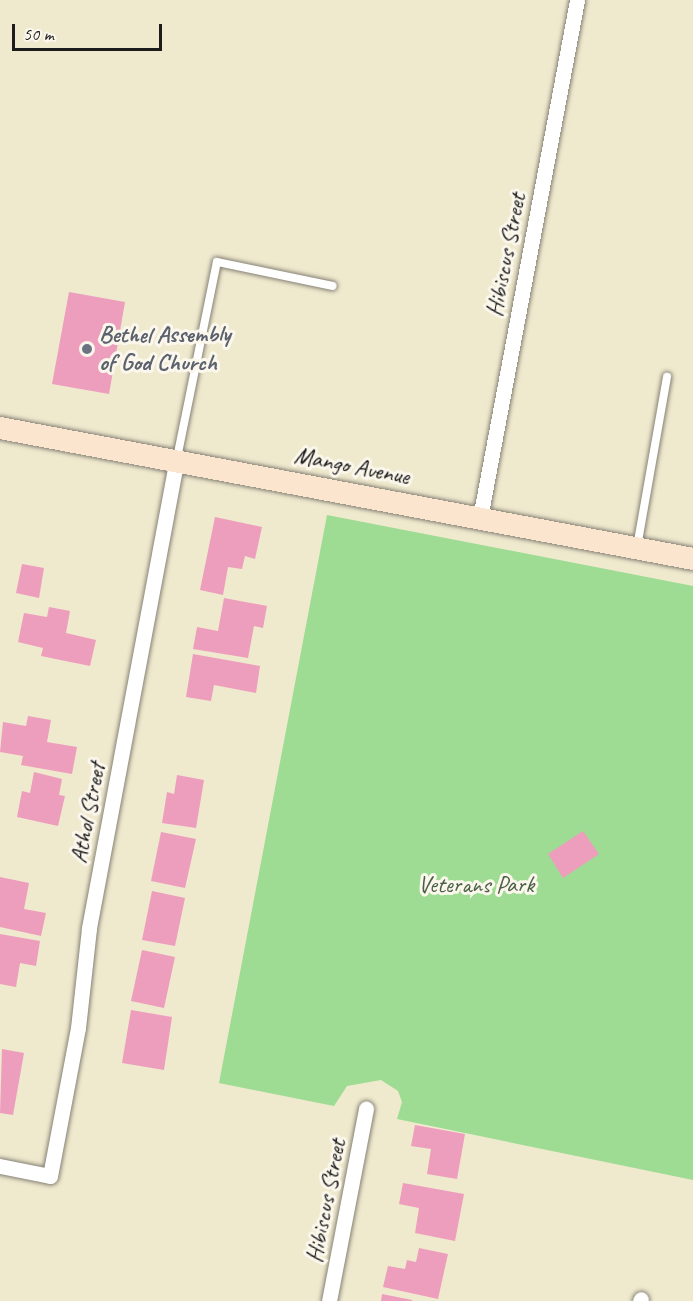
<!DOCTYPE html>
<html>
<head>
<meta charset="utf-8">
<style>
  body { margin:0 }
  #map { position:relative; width:693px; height:1301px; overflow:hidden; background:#efe9ce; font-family:Caveat,sans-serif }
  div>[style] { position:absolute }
  .green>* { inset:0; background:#9ddc92 }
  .building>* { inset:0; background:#ee9ebd }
  .roads { filter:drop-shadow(0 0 2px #868275) drop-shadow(0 0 2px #868275) }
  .lane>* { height:8px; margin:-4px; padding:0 4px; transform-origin:4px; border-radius:4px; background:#fff }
  .street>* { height:15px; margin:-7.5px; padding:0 7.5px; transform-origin:7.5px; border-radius:7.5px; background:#fff }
  .secondary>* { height:22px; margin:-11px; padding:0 11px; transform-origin:11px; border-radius:11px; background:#fce5cf }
  .dots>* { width:16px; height:16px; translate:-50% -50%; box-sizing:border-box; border:3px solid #fbf7ec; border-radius:50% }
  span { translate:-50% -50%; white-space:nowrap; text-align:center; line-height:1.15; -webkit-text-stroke:6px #fbf7ec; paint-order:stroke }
  .street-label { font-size:24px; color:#1c1c1c }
  .worship-label { font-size:24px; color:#5b616d; font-weight:700 }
  .left { translate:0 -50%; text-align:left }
  .park-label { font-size:24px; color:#495f45 }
  .scale { position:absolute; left:12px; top:24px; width:150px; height:27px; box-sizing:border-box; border:3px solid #1c1c1c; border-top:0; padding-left:8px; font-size:18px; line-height:21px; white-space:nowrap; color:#1c1c1c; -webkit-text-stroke:4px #fbf7ec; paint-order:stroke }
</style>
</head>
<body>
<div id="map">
  <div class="green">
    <div style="clip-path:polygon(327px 515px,693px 586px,693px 1180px,397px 1119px,402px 1102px,398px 1091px,381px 1080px,347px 1086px,334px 1106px,219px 1083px)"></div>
  </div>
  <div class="building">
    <div style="clip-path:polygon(69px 292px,125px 302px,109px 394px,52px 384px)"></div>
    <div style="clip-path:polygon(215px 517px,262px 527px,255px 559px,245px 556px,242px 569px,228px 567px,223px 595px,200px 590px)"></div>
    <div style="clip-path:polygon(22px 564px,44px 568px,39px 598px,16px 593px)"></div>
    <div style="clip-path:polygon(224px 598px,267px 606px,263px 628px,254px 626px,248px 658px,193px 649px,197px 627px,218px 631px)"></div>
    <div style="clip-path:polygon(49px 607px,70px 611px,66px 633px,96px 640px,90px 666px,41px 656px,43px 648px,18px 642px,24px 613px,47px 617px)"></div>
    <div style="clip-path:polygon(193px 654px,260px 666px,256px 693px,214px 685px,211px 701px,186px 697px)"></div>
    <div style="clip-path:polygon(28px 716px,51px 720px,47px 742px,77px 747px,72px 774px,21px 765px,23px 756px,0 752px,3px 722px,26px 726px)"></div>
    <div style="clip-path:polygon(34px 772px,62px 779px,59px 795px,65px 796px,58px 826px,17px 817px,22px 791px,30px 793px)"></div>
    <div style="clip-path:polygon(177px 775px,204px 780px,196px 828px,162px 823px,167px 792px,174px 794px)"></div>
    <div style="clip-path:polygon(583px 831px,599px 854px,563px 878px,548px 854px)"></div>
    <div style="clip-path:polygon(161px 832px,196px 839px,185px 888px,151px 881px)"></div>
    <div style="clip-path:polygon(0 877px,29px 883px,24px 909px,46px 913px,41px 936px,0 927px)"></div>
    <div style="clip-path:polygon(152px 891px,185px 898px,175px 946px,142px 940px)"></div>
    <div style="clip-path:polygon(0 934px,40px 941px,36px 966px,20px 963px,16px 987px,0 984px)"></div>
    <div style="clip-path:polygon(142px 950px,175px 957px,164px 1008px,131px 1001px)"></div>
    <div style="clip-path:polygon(131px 1010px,172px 1017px,164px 1070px,122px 1063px)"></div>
    <div style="clip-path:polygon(2px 1049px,24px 1053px,13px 1115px,0 1113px)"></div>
    <div style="clip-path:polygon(415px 1125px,465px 1134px,457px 1179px,427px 1174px,431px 1149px,411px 1146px)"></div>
    <div style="clip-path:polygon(403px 1183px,464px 1194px,455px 1241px,415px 1233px,419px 1208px,399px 1204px)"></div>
    <div style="clip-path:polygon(419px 1248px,448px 1254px,438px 1299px,383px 1287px,388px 1266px,405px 1269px,407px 1260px,416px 1262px)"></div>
    <div style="clip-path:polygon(382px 1294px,412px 1300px,412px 1301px,381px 1301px)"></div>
  </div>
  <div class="roads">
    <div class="lane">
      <div style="left:177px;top:458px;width:200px;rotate:-78.5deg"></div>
      <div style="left:217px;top:262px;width:118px;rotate:11.7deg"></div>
      <div style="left:637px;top:547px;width:173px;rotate:-80deg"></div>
    </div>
    <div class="street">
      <div style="left:480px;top:518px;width:527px;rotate:-79.39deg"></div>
      <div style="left:0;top:1166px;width:51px;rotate:11.3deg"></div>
      <div style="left:50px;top:1176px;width:151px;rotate:-79.3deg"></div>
      <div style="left:78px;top:1028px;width:101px;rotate:-83.7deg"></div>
      <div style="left:89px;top:928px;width:477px;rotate:-79.4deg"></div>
      <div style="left:329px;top:1301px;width:196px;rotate:-79.1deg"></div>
      <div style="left:640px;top:1301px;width:2px;rotate:-63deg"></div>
    </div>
    <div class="secondary">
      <div style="left:0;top:428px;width:705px;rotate:10.7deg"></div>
    </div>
  </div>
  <div class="dots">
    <div style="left:87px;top:349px;background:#6b7280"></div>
  </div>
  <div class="street-label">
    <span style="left:506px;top:255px;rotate:-79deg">Hibiscus Street</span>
    <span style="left:352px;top:466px;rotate:11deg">Mango Avenue</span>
    <span style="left:88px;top:813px;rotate:-79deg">Athol Street</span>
    <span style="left:326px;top:1201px;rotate:-79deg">Hibiscus Street</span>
  </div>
  <div class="worship-label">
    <span class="left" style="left:99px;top:349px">Bethel Assembly<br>of God Church</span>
  </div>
  <div class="park-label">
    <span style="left:476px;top:885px">Veterans Park</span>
  </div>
  <div class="scale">50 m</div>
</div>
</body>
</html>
